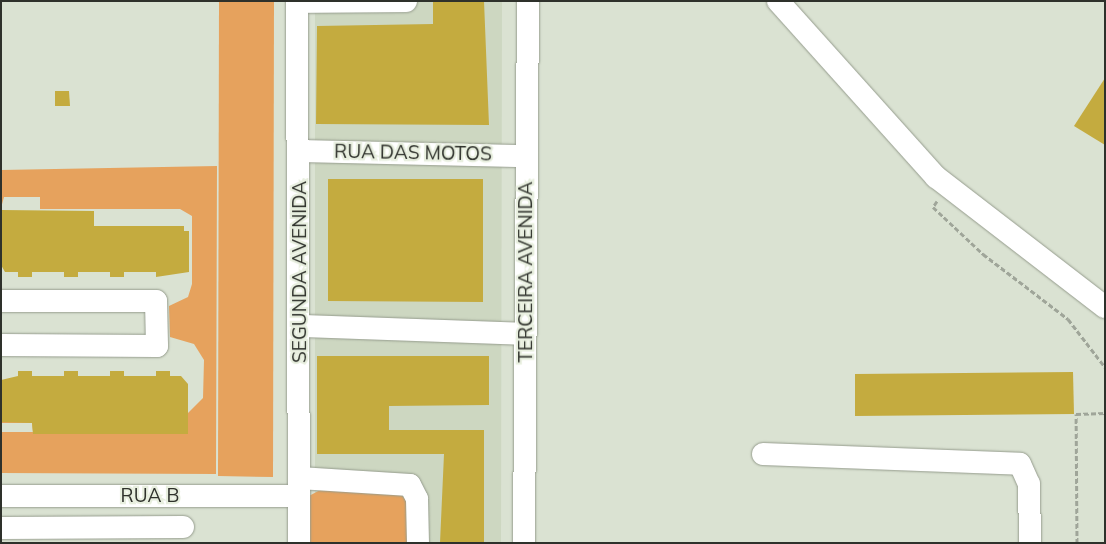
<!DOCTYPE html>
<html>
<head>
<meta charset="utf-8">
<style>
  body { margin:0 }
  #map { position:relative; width:1106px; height:544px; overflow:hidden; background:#dae2d2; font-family:Mulish,sans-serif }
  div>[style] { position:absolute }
  .built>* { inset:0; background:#cdd7c1 }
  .green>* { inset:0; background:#e6a25d }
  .building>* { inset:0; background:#c4ab3f }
  .path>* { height:3px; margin-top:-1.5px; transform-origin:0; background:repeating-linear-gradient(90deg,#9fa599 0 5px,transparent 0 7.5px) }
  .roads { filter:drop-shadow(0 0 1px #959c8d) drop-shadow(0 0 1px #959c8d) }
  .minor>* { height:22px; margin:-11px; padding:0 11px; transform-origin:11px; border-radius:11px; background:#fff }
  span { translate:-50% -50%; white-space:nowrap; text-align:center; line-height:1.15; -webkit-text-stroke:4.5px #e8efdf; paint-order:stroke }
  .street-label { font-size:19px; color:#2e312b }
  .frame { position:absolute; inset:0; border:2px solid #2e312b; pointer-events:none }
</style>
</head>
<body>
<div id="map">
  <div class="built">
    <div style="clip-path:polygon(315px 1px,502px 1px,501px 543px,315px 543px)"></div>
  </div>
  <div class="green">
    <div style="clip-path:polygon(219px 1px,274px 1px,273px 477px,218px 476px)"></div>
    <div style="clip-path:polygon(217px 166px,216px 474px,1px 473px,1px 432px,33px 432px,32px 423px,1px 423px,1px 414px,186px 415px,203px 398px,204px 360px,194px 344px,170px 337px,169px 306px,188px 297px,192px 284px,192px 216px,180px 209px,40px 209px,40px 197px,4px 197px,1px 208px,1px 170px)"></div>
    <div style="clip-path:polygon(324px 488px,397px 490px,411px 506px,411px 543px,307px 543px,307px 497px)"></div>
  </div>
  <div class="building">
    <div style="clip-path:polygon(433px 1px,484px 1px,489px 125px,316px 124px,317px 26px,433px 24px)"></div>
    <div style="clip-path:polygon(1105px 78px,1105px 145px,1074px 126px)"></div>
    <div style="clip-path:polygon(55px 91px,69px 91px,70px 106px,55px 106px)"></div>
    <div style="clip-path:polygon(328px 179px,483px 179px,483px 302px,328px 301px)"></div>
    <div style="clip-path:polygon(1px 210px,94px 211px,94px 226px,184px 226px,184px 231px,189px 231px,189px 272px,156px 277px,156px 272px,124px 272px,124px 277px,110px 277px,110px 272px,78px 272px,78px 277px,64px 277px,64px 272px,32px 272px,32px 277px,18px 277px,18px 272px,5px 272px,1px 265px)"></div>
    <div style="clip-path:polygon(317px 356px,489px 356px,489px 405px,389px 406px,389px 430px,484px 430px,484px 543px,440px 543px,444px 454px,317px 454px)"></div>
    <div style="clip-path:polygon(18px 371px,32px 371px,32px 376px,64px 376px,64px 371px,78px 371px,78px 376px,110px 376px,110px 371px,124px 371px,124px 376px,156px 376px,156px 371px,170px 371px,170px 376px,181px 376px,188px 384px,188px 434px,33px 434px,32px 423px,1px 422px,1px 380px,18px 376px)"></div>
    <div style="clip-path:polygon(1073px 372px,1074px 414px,855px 416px,855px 374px)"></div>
  </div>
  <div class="path">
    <div style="left:937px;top:201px;width:7px;rotate:124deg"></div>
    <div style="left:933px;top:207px;width:69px;rotate:43.2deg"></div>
    <div style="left:983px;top:254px;width:107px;rotate:37.4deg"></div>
    <div style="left:1068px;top:319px;width:61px;rotate:52.4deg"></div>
    <div style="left:1077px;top:543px;width:129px;rotate:-90.4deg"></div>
    <div style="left:1076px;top:414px;width:29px;rotate:-2deg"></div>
  </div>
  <div class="roads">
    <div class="minor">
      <div style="left:297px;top:1px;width:542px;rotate:89.79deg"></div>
      <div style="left:778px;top:1px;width:237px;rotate:48.1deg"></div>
      <div style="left:936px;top:177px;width:213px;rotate:37.6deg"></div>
      <div style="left:297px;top:2px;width:109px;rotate:-0.5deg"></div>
      <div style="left:300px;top:151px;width:227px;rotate:1.3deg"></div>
      <div style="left:1px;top:301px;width:155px"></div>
      <div style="left:156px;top:301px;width:45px;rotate:88.7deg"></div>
      <div style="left:157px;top:346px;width:156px;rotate:-179.6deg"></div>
      <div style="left:300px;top:326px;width:225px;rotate:2deg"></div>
      <div style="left:763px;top:454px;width:257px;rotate:2.2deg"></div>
      <div style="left:1020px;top:464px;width:22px;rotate:66deg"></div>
      <div style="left:1029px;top:484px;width:59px;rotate:89deg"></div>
      <div style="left:299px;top:478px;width:111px;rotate:3.6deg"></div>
      <div style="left:410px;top:485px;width:16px;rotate:63deg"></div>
      <div style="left:417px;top:499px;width:44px;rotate:88.7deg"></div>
      <div style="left:1px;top:496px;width:298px"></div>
      <div style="left:1px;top:528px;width:182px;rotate:-0.3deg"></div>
      <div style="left:524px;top:543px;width:542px;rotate:-89.58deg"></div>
    </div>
  </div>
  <div class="street-label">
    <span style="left:413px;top:153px;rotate:1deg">RUA DAS MOTOS</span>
    <span style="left:300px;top:272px;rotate:-90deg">SEGUNDA AVENIDA</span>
    <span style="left:526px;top:272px;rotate:-90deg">TERCEIRA AVENIDA</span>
    <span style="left:150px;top:496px">RUA B</span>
  </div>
  <div class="frame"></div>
</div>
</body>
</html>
